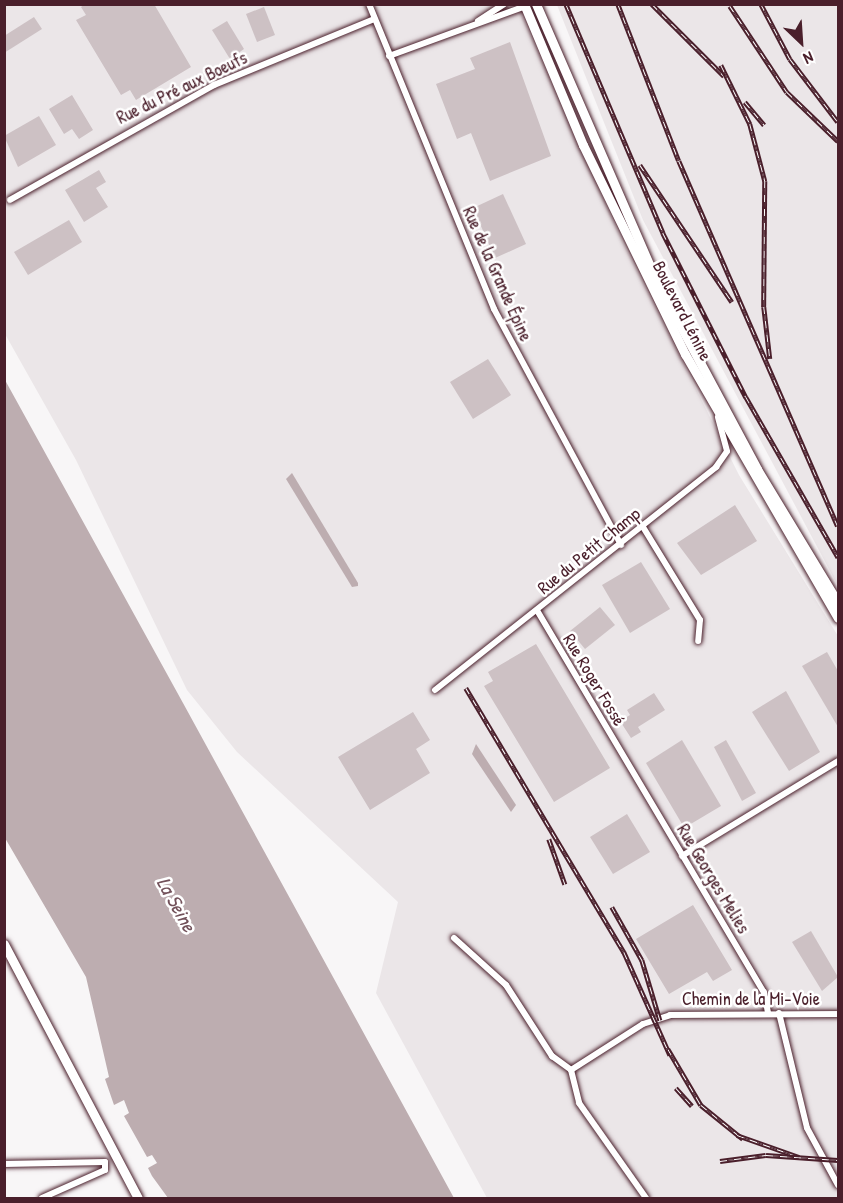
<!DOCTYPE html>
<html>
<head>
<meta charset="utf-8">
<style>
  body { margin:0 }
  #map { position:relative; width:843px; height:1203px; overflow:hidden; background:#f8f6f7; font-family:"Patrick Hand",sans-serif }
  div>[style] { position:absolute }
  .built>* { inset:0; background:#ebe6e8 }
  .water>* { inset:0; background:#bdadb0 }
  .building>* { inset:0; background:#cdc1c4 }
  .roads { filter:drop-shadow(0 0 2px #4a1f2b) drop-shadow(0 0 2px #4a1f2b) }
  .minor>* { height:6px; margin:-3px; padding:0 3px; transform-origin:3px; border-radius:3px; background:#fff }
  .primary>* { height:9px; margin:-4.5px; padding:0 4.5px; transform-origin:4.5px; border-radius:4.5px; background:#fff }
  .rail>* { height:4.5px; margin-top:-2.25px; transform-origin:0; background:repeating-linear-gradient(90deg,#fff 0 7px,#4a1f2b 0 14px); box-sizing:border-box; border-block:2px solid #4a1f2b }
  span { translate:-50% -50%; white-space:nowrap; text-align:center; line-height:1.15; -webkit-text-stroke:5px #fff; paint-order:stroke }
  .street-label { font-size:18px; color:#4a1f2b }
  .water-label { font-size:20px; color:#72515a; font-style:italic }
  .frame { position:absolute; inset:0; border:6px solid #4a1f2b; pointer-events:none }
  .north { position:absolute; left:771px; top:12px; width:60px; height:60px; -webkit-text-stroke:4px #fff; paint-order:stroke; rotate:155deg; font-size:16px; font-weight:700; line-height:24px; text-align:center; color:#4a1f2b }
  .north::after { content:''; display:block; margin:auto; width:21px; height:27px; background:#4a1f2b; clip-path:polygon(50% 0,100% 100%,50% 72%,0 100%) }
</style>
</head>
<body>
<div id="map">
  <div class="built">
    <div style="clip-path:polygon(4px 5px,517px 5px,623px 243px,739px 475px,838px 636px,838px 1198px,487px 1198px,376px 993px,398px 902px,237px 752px,187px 690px,76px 460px,5px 334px)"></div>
    <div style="clip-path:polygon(557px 5px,838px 5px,838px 586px,643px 220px)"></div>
  </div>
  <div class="water">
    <div style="clip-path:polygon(5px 380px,183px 703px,454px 1198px,168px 1198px,152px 1176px,148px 1168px,157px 1163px,152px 1155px,147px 1157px,124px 1116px,129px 1113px,124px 1100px,114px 1105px,105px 1079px,109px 1077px,86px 977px,5px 838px)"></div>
    <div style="clip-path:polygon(292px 473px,358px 583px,358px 586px,352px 587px,286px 479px)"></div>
    <div style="clip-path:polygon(476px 744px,516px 805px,511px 812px,472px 754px)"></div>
  </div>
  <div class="building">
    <div style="clip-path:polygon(85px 4px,154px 4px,191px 67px,136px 100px,130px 90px,121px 95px,76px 20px,86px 15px,81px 7px)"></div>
    <div style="clip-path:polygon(264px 7px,275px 35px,257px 42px,246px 14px)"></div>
    <div style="clip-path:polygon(34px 17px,42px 29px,4px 53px,4px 36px)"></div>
    <div style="clip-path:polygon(227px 21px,244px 49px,230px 59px,212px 30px)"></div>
    <div style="clip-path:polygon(510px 42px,551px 156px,490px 181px,471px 133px,457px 139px,436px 84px,475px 69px,470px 58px)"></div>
    <div style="clip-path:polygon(72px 95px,93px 130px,79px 139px,72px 129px,64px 134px,49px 109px)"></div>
    <div style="clip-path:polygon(39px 116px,56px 145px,18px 167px,4px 136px)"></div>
    <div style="clip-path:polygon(99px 170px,106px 182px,96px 188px,108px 207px,84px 222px,65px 190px)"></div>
    <div style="clip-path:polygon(503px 194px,526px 244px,495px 258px,473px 208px)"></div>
    <div style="clip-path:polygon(69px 220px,82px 242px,28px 275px,14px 252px)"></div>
    <div style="clip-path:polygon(488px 359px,511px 395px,473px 419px,450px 382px)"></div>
    <div style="clip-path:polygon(735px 505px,757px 541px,701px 575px,677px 543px)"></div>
    <div style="clip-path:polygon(641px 562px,670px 609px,630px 633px,602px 585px)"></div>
    <div style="clip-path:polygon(600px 607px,615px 625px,585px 649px,570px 631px)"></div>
    <div style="clip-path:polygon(536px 644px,610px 768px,554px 802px,484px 686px,493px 681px,488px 672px)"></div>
    <div style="clip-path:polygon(827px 652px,838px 671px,838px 727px,802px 666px)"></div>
    <div style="clip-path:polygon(786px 691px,820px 752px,789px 771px,752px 712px)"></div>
    <div style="clip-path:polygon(654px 693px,665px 710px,638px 727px,641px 732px,631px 738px,620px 721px,630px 715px,627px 710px)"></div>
    <div style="clip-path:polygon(413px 712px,430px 740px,416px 749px,430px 773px,370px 810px,338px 757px)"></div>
    <div style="clip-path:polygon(682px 740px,721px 806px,689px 825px,682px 824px,646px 763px)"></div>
    <div style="clip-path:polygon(726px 740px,756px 793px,742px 801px,714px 747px)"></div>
    <div style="clip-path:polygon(627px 814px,650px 852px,613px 874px,590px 837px)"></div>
    <div style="clip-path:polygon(693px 905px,732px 970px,713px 981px,707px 972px,669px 994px,636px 939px)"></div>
    <div style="clip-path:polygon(811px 931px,838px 977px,822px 991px,792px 942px)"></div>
  </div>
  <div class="roads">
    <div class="minor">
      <div style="left:369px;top:4px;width:330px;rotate:67.7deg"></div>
      <div style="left:494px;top:309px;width:268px;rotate:61.7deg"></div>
      <div style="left:478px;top:21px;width:31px;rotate:-33deg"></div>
      <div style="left:389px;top:56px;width:146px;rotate:-20.1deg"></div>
      <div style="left:10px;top:200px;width:234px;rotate:-29.4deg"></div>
      <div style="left:214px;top:85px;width:173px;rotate:-22.4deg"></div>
      <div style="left:643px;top:527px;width:109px;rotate:58.5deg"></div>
      <div style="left:700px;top:620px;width:21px;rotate:95deg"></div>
      <div style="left:538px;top:612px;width:442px;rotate:59.3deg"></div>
      <div style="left:764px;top:992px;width:21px;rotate:79deg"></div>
      <div style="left:435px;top:690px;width:359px;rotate:-38.4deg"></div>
      <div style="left:716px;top:467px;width:19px;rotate:-55deg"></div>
      <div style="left:727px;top:451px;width:35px;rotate:-105deg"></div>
      <div style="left:682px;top:856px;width:183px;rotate:-31.3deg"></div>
      <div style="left:454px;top:938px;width:70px;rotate:42.1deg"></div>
      <div style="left:506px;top:985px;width:85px;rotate:57.1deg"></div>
      <div style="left:552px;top:1056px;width:24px;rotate:36deg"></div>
      <div style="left:779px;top:1013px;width:118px;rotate:76.3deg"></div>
      <div style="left:807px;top:1128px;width:65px;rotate:61.5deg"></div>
      <div style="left:571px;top:1070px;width:85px;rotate:-32.6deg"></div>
      <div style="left:643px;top:1024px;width:28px;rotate:-18deg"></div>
      <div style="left:670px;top:1015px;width:168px;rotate:-0.3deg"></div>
      <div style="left:571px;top:1070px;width:34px;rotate:76deg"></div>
      <div style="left:579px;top:1103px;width:116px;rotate:54.8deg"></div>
      <div style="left:4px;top:1164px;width:101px;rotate:-1.1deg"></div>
      <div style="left:105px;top:1162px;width:8px;rotate:90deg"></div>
      <div style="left:105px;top:1170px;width:69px;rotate:156deg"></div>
    </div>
    <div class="primary">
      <div style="left:524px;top:4px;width:153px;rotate:67.3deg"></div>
      <div style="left:583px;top:145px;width:233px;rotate:64deg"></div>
      <div style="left:685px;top:354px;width:305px;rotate:59.9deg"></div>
      <div style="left:536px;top:4px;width:305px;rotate:66.5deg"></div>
      <div style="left:658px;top:284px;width:210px;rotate:61.8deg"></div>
      <div style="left:757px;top:469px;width:157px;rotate:58.8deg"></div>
      <div style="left:4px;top:944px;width:287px;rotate:62.2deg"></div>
    </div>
  </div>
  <div class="rail">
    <div style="left:566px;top:4px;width:249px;rotate:67deg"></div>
    <div style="left:663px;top:233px;width:184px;rotate:63.2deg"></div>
    <div style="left:746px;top:397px;width:185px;rotate:60.1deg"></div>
    <div style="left:618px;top:4px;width:168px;rotate:68.8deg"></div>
    <div style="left:679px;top:161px;width:398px;rotate:66.5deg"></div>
    <div style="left:652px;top:4px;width:102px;rotate:45deg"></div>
    <div style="left:761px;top:4px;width:62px;rotate:62.2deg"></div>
    <div style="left:790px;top:59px;width:79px;rotate:52.7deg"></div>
    <div style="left:730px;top:6px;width:103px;rotate:56.5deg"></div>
    <div style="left:787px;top:92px;width:71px;rotate:43.9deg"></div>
    <div style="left:721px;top:65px;width:66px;rotate:63.8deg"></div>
    <div style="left:750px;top:124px;width:59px;rotate:75.3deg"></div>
    <div style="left:765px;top:181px;width:126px;rotate:90.5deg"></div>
    <div style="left:764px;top:307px;width:52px;rotate:83.4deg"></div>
    <div style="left:745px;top:102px;width:30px;rotate:50deg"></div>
    <div style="left:640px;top:165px;width:165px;rotate:56.1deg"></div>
    <div style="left:466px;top:688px;width:308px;rotate:59.1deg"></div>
    <div style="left:624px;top:952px;width:113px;rotate:65.9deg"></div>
    <div style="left:549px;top:839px;width:48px;rotate:70.4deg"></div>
    <div style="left:612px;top:907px;width:61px;rotate:60.5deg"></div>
    <div style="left:642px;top:960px;width:63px;rotate:73.3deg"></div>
    <div style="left:668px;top:1049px;width:65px;rotate:59.5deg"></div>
    <div style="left:701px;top:1105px;width:54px;rotate:39deg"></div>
    <div style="left:676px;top:1088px;width:24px;rotate:48deg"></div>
    <div style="left:737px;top:1135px;width:66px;rotate:19.5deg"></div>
    <div style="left:720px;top:1161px;width:46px;rotate:-7.4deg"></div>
    <div style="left:766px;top:1155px;width:72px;rotate:4deg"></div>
  </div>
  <div class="street-label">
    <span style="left:182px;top:88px;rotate:-26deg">Rue du Pré aux Boeufs</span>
    <span style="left:497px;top:274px;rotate:66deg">Rue de la Grande Épine</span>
    <span style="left:682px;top:311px;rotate:63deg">Boulevard Lénine</span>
    <span style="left:589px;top:551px;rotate:-39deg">Rue du Petit Champ</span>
    <span style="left:594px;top:680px;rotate:59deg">Rue Roger Fossé</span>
    <span style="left:713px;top:879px;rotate:59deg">Rue Georges Melies</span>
    <span style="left:751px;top:999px">Chemin de la Mi-Voie</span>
  </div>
  <div class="water-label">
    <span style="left:177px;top:904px;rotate:61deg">La Seine</span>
  </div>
  <div class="frame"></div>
  <div class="north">N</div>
</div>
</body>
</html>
